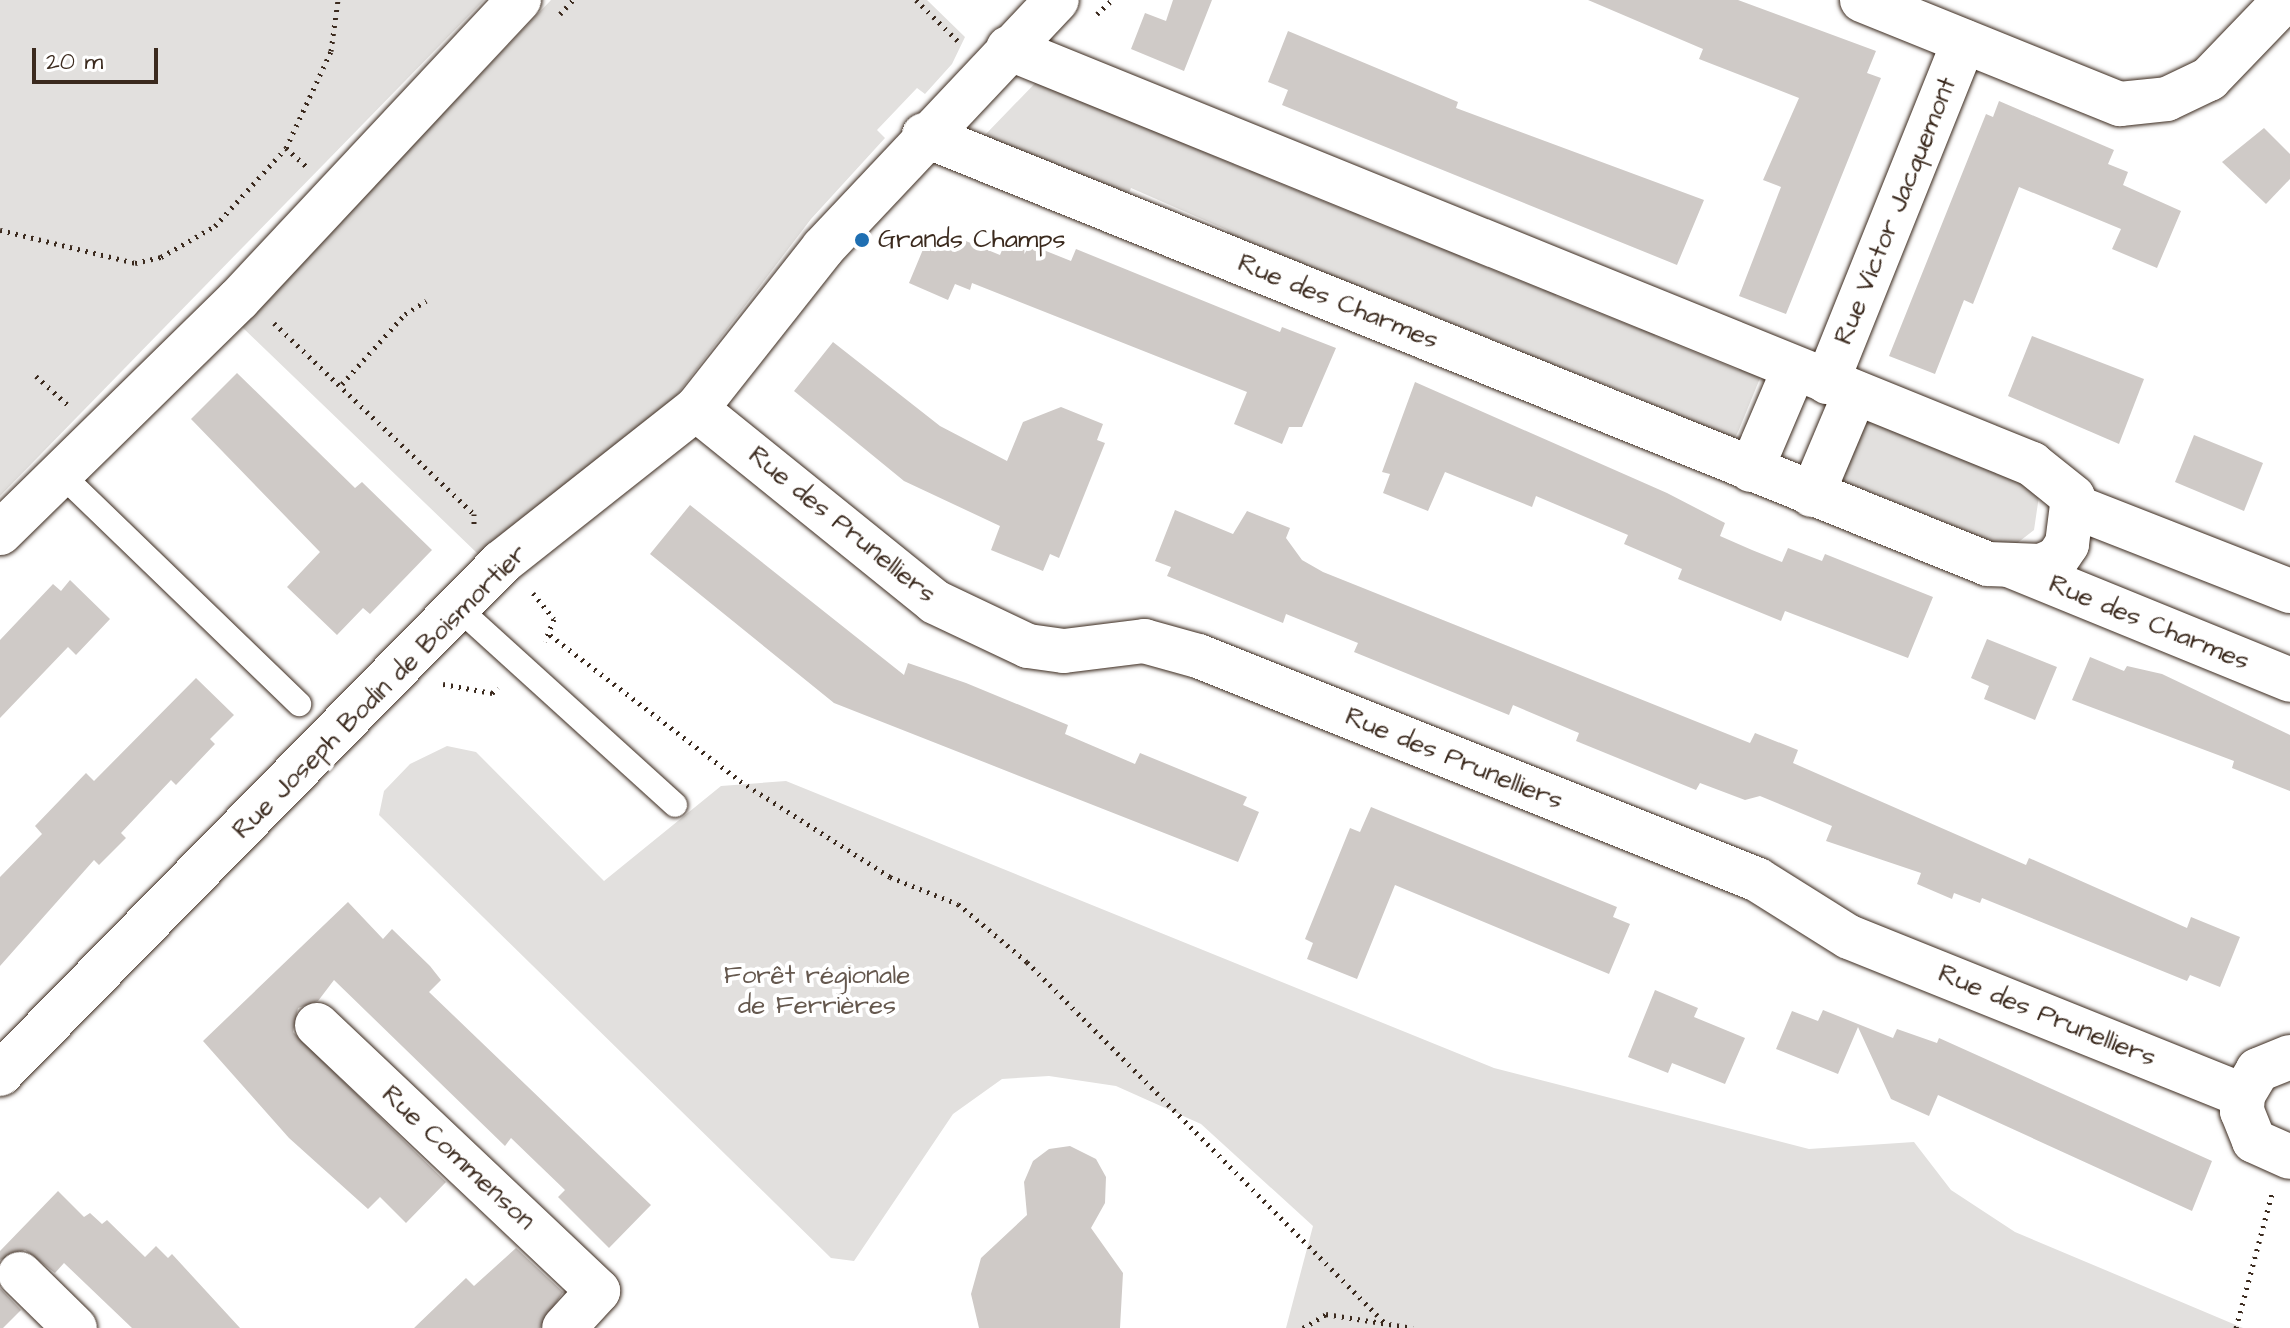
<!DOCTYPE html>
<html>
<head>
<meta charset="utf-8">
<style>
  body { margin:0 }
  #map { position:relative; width:2290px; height:1328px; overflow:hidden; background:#fff; font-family:"Architects Daughter",sans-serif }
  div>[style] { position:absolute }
  .green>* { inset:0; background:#e2e0de }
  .building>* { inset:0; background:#cfcac7 }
  .path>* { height:5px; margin-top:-2.5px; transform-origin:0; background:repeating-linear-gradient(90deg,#3b2a1e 0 2px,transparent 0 8px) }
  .roads { filter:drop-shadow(0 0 2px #3b2a1e) drop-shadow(0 0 2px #3b2a1e) }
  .service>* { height:24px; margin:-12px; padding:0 12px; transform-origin:12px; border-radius:12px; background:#fff }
  .minor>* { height:44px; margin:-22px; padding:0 22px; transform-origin:22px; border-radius:22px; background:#fff }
  .dots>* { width:22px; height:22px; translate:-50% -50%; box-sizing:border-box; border:4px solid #fff; border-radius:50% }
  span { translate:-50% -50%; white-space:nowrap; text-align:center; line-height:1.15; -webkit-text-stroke:8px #fff; paint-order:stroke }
  .street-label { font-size:26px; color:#3b2a1e }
  .poi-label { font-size:26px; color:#3b2a1e }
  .left { translate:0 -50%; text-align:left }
  .park-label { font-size:26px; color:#65584e }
  .scale { position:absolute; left:32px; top:48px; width:126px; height:36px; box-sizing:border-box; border:4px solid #3b2a1e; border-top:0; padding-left:10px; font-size:24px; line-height:28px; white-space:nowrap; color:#3b2a1e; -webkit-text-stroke:6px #fff; paint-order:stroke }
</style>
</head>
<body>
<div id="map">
  <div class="green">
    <div style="clip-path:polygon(0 0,484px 0,0 496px)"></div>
    <div style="clip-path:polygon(551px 0,927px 0,965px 37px,952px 64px,925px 94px,917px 88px,877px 130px,885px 138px,811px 219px,673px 400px,478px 554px,241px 326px)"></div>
    <div style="clip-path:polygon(1043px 75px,1164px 123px,1164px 135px,1249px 171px,1259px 161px,1264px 177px,1350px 212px,1356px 201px,1360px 217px,1446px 250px,1460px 243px,1461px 257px,1543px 290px,1557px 282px,1556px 296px,1639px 329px,1655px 322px,1655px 336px,1738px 370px,1750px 361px,1765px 366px,1738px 432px,1729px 448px,1715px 431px,1617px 389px,1531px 356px,1523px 363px,1519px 350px,1335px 277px,1326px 285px,1323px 272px,1240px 238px,1230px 245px,1227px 230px,1131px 188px,1125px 203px,984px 136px)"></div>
    <div style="clip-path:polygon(1868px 408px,2004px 464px,2039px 496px,2034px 530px,2007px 551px,1968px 545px,1969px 532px,1853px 485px,1845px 495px,1834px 490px)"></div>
    <div style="clip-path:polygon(447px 746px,476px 752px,604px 881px,721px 786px,786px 781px,1494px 1068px,1809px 1149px,1914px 1142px,1951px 1190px,2015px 1232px,2243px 1328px,1286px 1328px,1313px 1226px,1201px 1124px,1116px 1086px,1049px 1076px,1002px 1079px,953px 1114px,854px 1261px,831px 1258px,379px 815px,384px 791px,410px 764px)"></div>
  </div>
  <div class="building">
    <div style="clip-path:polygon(1173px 0,1212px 0,1184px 71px,1131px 49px,1145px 13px,1166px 21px)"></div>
    <div style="clip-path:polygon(1588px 0,1738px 0,1876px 51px,1867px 73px,1881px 78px,1786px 314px,1739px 296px,1781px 187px,1763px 180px,1799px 98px,1699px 59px,1703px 49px)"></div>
    <div style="clip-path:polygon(1288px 31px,1458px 102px,1456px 108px,1704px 200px,1677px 265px,1282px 105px,1288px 90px,1268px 82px)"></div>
    <div style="clip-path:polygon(1999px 101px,2114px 150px,2108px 164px,2128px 172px,2123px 185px,2181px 211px,2157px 268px,2112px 249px,2121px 229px,2019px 187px,1973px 304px,1964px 300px,1935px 374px,1889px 356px,1986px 114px,1993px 117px)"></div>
    <div style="clip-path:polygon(2264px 128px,2290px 154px,2290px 179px,2266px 204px,2222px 162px)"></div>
    <div style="clip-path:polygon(929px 235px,948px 242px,951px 235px,1000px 255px,1005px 243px,1022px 251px,1026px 243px,1071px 261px,1076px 249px,1280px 332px,1282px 327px,1336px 348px,1302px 427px,1289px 427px,1282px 444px,1234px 424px,1247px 392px,972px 283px,970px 290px,955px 284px,948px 300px,909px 283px)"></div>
    <div style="clip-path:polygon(2032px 336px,2144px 379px,2119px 444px,2008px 396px)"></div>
    <div style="clip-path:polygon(833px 342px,940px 426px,1007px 461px,1023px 422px,1061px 407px,1103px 424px,1097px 440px,1105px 443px,1059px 558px,1050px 554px,1043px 571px,991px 550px,1000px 526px,904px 481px,794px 391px)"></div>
    <div style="clip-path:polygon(237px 373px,355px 488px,362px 482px,432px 550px,370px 614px,363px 608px,337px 635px,287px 587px,320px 552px,191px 419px)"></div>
    <div style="clip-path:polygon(1415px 382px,1667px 493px,1725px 523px,1720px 536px,1752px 550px,1782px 562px,1788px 548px,1822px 561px,1825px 554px,1933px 597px,1908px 658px,1785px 611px,1781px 621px,1678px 579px,1682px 569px,1624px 544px,1628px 535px,1536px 496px,1532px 507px,1445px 472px,1428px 511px,1383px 493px,1390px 474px,1382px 472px)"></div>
    <div style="clip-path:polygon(2194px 435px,2263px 463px,2244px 511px,2175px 482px)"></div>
    <div style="clip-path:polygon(690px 505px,904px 675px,908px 663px,966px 683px,1068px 725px,1065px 734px,1135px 764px,1140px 753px,1247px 797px,1243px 805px,1259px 812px,1238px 862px,834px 703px,650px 554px)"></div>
    <div style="clip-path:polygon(1175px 510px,1233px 534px,1247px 511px,1290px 528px,1286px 538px,1302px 560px,1323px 572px,1750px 743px,1755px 733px,1798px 750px,1793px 763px,2026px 865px,2029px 858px,2187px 928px,2191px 917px,2240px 937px,2220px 987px,2190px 975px,2187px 981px,1982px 898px,1980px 903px,1954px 893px,1952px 899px,1917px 884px,1921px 873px,1826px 841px,1832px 826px,1760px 796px,1745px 800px,1700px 783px,1696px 790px,1576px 741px,1579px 733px,1513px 705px,1509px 715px,1354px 652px,1358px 643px,1286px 614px,1283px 623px,1167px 576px,1171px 567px,1155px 561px)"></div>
    <div style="clip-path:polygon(70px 580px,110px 619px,76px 655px,68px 647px,0 718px,0 640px,53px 584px,61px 591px)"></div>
    <div style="clip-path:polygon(1987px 639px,2057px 667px,2035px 720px,1984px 699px,1989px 686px,1971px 678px)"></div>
    <div style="clip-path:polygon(2090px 657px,2124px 671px,2127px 666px,2162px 674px,2290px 735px,2290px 791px,2232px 768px,2234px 761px,2072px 700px)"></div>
    <div style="clip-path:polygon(196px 678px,234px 715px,210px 739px,215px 744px,176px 785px,171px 780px,121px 833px,126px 838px,99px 865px,94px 860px,0 966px,0 877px,42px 834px,35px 826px,86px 773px,94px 781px)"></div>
    <div style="clip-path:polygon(1371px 807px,1617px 907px,1613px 917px,1630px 924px,1609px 974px,1395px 885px,1357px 979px,1307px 959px,1313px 943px,1305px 939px,1350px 828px,1360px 832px)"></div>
    <div style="clip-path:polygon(348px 902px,383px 939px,392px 929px,430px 966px,441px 980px,429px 992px,651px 1205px,609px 1248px,558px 1197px,565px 1190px,539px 1165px,511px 1138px,505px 1146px,334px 980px,318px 1001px,298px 1008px,293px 1032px,446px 1182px,406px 1223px,380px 1197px,368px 1209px,289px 1138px,203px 1041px)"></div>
    <div style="clip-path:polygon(1655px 990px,1698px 1008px,1694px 1017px,1745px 1038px,1725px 1084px,1672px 1063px,1668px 1073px,1628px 1057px)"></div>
    <div style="clip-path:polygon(1823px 1010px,1893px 1038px,1897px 1029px,1937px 1043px,1939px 1038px,2212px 1161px,2192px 1211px,1938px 1095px,1929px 1116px,1891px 1099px,1858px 1027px,1838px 1074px,1776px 1049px,1792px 1011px,1818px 1021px)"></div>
    <div style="clip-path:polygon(1070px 1146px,1096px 1159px,1106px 1177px,1105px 1203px,1091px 1228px,1123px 1273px,1120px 1328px,979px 1328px,971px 1294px,981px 1258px,1027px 1215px,1024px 1182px,1033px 1161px,1049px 1149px)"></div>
    <div style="clip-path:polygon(58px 1191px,84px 1217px,90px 1213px,102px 1224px,107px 1220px,145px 1257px,156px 1246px,168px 1258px,172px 1254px,240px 1328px,132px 1328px,64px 1263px,55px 1273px,25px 1250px,0 1260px,0 1251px)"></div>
    <div style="clip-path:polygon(516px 1248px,563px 1292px,540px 1328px,414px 1328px,466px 1278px,474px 1286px)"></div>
    <div style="clip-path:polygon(0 1288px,21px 1310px,3px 1328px,0 1328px)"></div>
  </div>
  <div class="path">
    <div style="left:916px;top:0;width:59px;rotate:44.3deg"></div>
    <div style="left:560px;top:14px;width:19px;rotate:-47deg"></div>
    <div style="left:1097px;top:14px;width:21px;rotate:-43deg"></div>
    <div style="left:286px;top:148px;width:27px;rotate:42deg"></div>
    <div style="left:0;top:230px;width:139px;rotate:13.7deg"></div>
    <div style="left:135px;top:263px;width:27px;rotate:-13deg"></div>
    <div style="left:161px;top:257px;width:62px;rotate:-29.9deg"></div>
    <div style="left:215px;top:226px;width:105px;rotate:-47.7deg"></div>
    <div style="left:286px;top:148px;width:107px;rotate:-65.1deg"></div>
    <div style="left:331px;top:51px;width:51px;rotate:-82.2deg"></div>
    <div style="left:274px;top:323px;width:277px;rotate:43.7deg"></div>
    <div style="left:474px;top:514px;width:14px;rotate:90deg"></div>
    <div style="left:36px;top:376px;width:43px;rotate:42.2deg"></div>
    <div style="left:342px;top:384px;width:94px;rotate:-48deg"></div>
    <div style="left:405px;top:314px;width:25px;rotate:-32deg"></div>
    <div style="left:533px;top:593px;width:33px;rotate:51deg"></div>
    <div style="left:554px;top:619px;width:24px;rotate:112deg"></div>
    <div style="left:550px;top:635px;width:240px;rotate:37.5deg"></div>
    <div style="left:740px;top:781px;width:178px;rotate:32.6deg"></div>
    <div style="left:890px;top:877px;width:73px;rotate:21.7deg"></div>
    <div style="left:958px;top:904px;width:90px;rotate:40deg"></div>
    <div style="left:1027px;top:962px;width:508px;rotate:45.24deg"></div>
    <div style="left:443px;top:684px;width:50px;rotate:10.4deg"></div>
    <div style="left:492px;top:693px;width:8px;rotate:-40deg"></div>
    <div style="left:1303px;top:1328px;width:27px;rotate:-31deg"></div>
    <div style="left:1326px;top:1314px;width:88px;rotate:9.1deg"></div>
    <div style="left:2236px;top:1328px;width:139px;rotate:-75deg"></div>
  </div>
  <div class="roads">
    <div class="service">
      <div style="left:64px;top:477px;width:327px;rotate:44deg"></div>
      <div style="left:458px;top:608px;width:293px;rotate:42.2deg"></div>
    </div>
    <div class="minor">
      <div style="left:1862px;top:0;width:278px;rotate:22deg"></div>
      <div style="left:2120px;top:104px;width:47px;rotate:-6.1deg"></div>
      <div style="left:2167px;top:99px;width:47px;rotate:-25.5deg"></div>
      <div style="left:2209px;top:79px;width:110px;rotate:-46.1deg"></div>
      <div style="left:924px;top:135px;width:1147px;rotate:21.96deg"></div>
      <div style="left:1988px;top:564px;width:53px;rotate:2.2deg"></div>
      <div style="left:2041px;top:566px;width:17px;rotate:-24deg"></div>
      <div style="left:2057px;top:559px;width:18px;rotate:-56deg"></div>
      <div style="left:2067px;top:544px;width:47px;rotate:-82.7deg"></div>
      <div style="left:2073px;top:497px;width:53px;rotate:-141.2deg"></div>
      <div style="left:2032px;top:464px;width:1105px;rotate:-157.89deg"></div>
      <div style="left:1827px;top:382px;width:367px;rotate:-68.1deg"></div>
      <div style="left:696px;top:409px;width:307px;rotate:38.9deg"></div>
      <div style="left:935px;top:602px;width:103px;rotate:25.3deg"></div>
      <div style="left:1028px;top:646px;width:36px;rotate:8deg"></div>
      <div style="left:1064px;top:651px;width:81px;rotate:-7.1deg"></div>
      <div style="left:1144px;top:641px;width:56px;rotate:15.5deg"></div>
      <div style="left:1198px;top:656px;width:603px;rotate:21.8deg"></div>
      <div style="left:1758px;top:880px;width:107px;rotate:32.1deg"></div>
      <div style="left:1849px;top:937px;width:424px;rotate:21.9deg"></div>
      <div style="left:1751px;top:470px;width:110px;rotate:-66.9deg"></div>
      <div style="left:1812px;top:495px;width:111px;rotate:-67.1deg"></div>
      <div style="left:2073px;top:506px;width:233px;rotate:21.4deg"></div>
      <div style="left:0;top:533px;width:334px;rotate:-44.4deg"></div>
      <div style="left:239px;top:299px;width:410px;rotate:-46.9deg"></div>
      <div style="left:2011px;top:566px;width:301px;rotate:22.2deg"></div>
      <div style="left:317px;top:1025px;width:387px;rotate:43.4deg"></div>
      <div style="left:598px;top:1291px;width:50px;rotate:132.6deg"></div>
      <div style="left:2290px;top:1057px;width:35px;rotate:158deg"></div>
      <div style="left:2258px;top:1070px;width:29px;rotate:121deg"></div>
      <div style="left:2243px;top:1095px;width:16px;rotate:94deg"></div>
      <div style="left:2242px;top:1111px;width:32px;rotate:68deg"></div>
      <div style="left:2254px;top:1141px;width:39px;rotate:24deg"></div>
      <div style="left:0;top:1074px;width:717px;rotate:-45.57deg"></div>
      <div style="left:502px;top:562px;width:247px;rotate:-38.3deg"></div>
      <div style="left:696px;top:409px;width:205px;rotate:-51.7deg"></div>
      <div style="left:823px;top:248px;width:341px;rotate:-46.7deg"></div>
      <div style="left:20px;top:1274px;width:77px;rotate:44.5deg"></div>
    </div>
  </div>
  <div class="dots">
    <div style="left:862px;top:240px;background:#1f6fb2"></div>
  </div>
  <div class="street-label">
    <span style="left:1896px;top:211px;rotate:-68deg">Rue Victor Jacquemont</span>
    <span style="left:1338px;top:302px;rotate:22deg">Rue des Charmes</span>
    <span style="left:842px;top:525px;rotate:39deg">Rue des Prunelliers</span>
    <span style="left:2149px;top:623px;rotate:22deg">Rue des Charmes</span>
    <span style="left:380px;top:692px;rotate:-45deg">Rue Joseph Bodin de Boismortier</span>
    <span style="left:1454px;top:759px;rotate:22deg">Rue des Prunelliers</span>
    <span style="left:2047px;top:1016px;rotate:22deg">Rue des Prunelliers</span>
    <span style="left:458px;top:1158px;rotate:43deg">Rue Commenson</span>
  </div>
  <div class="poi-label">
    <span class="left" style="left:878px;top:240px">Grands Champs</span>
  </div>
  <div class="park-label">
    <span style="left:817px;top:991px">Forêt régionale<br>de Ferrières</span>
  </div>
  <div class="scale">20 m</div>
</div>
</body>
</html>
